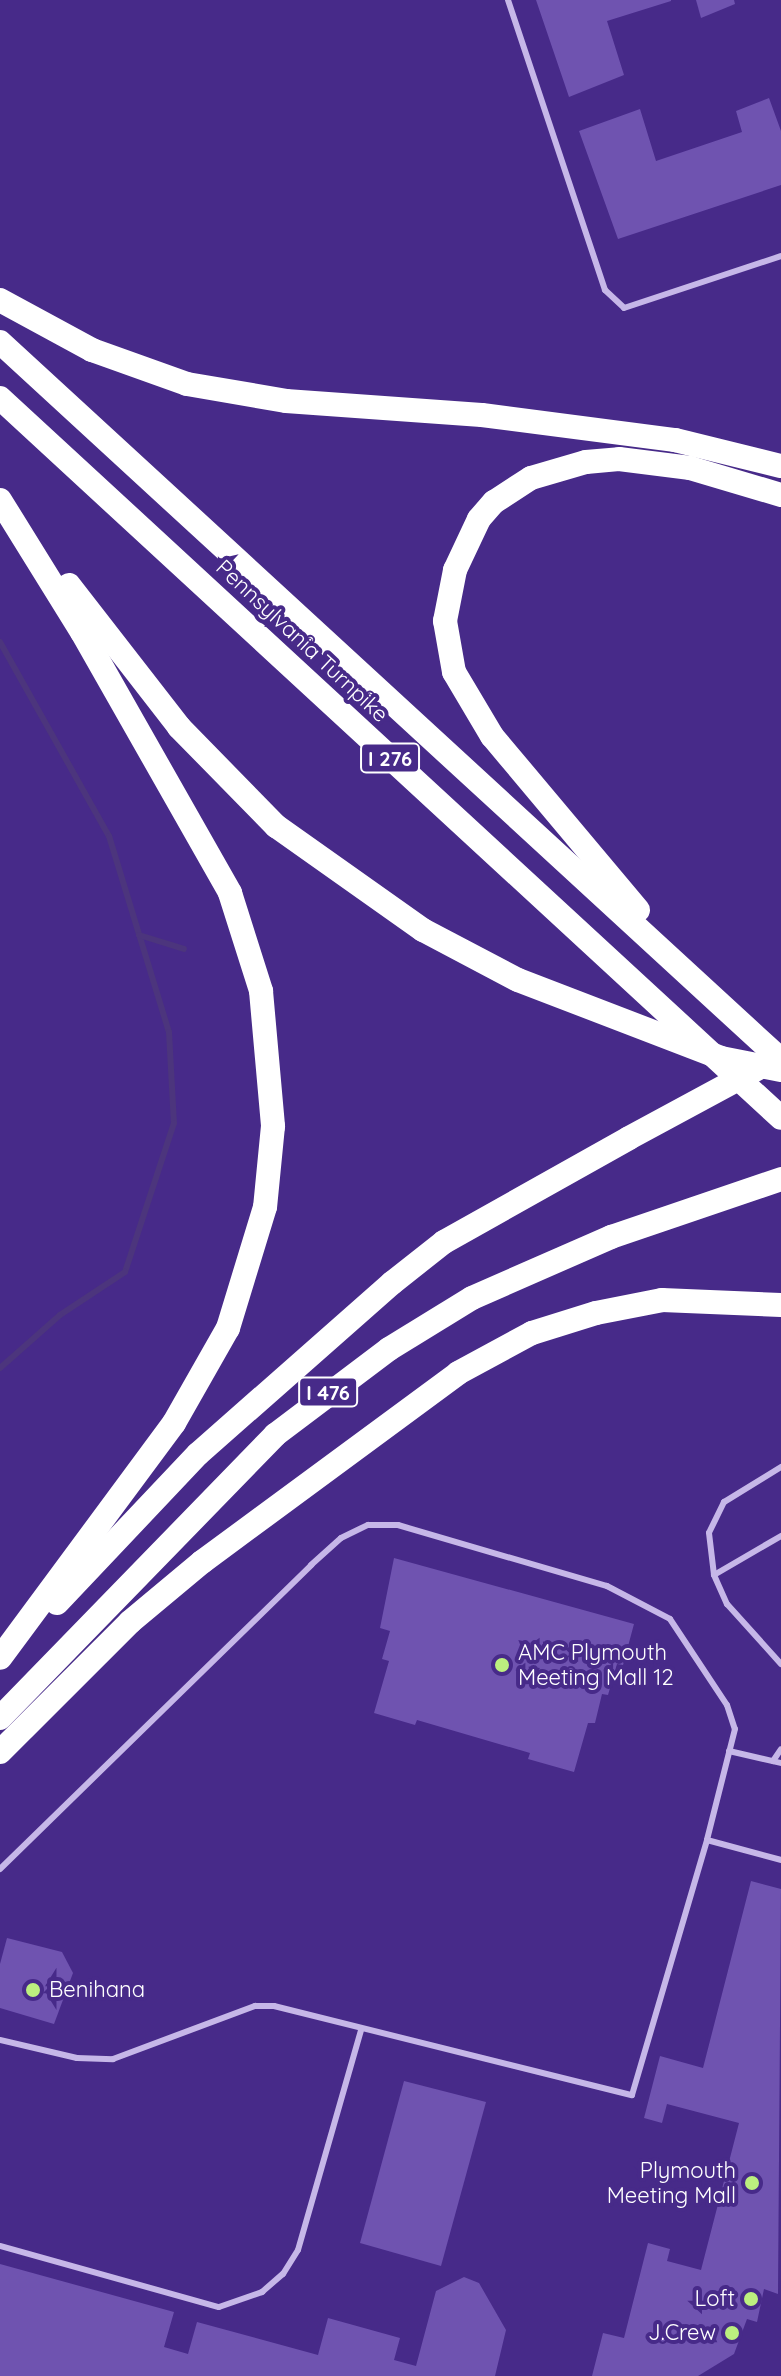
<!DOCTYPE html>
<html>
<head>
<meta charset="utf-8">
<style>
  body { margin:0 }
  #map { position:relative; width:781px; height:2376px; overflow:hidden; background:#472a89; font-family:Quicksand,sans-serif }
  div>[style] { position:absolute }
  .stream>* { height:6px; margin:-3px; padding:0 3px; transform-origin:3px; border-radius:3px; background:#4c357d }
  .building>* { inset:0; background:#6f53b0 }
  .lane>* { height:6px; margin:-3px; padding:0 3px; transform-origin:3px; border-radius:3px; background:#c6b7e8 }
  .highway>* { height:24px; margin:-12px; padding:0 12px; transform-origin:12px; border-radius:12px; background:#fff }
  .highway-bridge>* { height:24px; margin:-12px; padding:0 12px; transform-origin:12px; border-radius:12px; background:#fff }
  .dots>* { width:22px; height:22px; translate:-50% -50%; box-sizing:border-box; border:4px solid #472a89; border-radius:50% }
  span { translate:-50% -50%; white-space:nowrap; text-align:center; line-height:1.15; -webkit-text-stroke:8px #472a89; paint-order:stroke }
  .shield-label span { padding:2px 6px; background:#472a89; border:2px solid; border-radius:6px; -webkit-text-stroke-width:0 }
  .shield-label { font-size:20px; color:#fff; font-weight:700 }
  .street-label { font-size:22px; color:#fff }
  .poi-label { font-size:22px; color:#fff }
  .left { translate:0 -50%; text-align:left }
  .right { translate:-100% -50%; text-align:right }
</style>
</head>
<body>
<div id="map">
  <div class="stream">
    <div style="left:0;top:642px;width:223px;rotate:60.7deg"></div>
    <div style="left:109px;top:836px;width:205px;rotate:73deg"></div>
    <div style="left:169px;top:1032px;width:91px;rotate:86.9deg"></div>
    <div style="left:174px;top:1123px;width:157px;rotate:108.2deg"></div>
    <div style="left:125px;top:1272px;width:78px;rotate:146.5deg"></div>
    <div style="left:60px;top:1315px;width:80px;rotate:138.5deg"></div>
    <div style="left:139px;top:935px;width:47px;rotate:17.3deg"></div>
  </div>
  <div class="building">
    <div style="clip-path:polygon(536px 0,671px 0,671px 1px,607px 21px,624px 75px,569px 97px)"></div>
    <div style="clip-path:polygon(696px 0,734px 0,735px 4px,701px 18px)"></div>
    <div style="clip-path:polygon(769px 98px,781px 131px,781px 185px,618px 239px,579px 131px,640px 109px,656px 161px,742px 132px,736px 111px)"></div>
    <div style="clip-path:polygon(394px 1558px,634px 1624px,623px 1665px,617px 1664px,608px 1695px,602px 1694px,595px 1723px,588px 1723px,574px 1772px,528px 1759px,530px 1753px,417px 1720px,415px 1725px,374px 1713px,389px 1661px,382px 1659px,390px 1631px,380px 1628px)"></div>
    <div style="clip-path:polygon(751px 1881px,781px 1889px,778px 2294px,764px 2289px,757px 2322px,747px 2319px,734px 2354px,698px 2376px,592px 2376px,603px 2333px,624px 2338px,648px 2243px,670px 2249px,667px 2261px,701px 2270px,739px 2123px,667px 2104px,662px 2123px,644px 2118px,660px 2056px,703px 2068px)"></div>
    <div style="clip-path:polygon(7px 1938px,62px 1952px,73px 1973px,54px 2024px,0 2008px,0 1964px)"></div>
    <div style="clip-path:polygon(404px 2081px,486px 2102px,441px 2266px,360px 2243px)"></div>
    <div style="clip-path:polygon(0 2264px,174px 2312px,164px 2347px,188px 2354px,197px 2322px,318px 2355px,328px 2318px,400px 2338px,394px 2360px,416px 2366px,436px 2291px,464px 2277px,479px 2283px,506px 2330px,495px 2376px,0 2376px)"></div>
  </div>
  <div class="lane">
    <div style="left:508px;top:0;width:306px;rotate:71.5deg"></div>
    <div style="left:605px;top:290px;width:26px;rotate:43deg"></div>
    <div style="left:624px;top:308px;width:165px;rotate:-18.3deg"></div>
    <div style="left:781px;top:1467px;width:67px;rotate:148.4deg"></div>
    <div style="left:724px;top:1502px;width:34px;rotate:116deg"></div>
    <div style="left:709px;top:1533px;width:42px;rotate:83.2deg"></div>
    <div style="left:714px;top:1575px;width:32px;rotate:66deg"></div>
    <div style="left:727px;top:1604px;width:81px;rotate:48deg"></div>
    <div style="left:714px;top:1575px;width:78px;rotate:-30.2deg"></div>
    <div style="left:729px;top:1751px;width:53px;rotate:13deg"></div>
    <div style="left:773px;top:1761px;width:14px;rotate:-56deg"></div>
    <div style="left:0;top:1869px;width:435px;rotate:-44.3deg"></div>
    <div style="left:311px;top:1565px;width:40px;rotate:-42deg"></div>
    <div style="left:341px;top:1538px;width:30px;rotate:-26deg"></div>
    <div style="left:368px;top:1525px;width:30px"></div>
    <div style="left:398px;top:1525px;width:218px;rotate:16.3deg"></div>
    <div style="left:607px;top:1586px;width:71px;rotate:27.6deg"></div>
    <div style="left:670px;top:1619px;width:103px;rotate:56.5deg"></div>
    <div style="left:727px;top:1705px;width:25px;rotate:72deg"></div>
    <div style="left:735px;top:1729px;width:114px;rotate:104.2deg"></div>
    <div style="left:707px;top:1840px;width:77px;rotate:15.1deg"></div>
    <div style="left:0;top:2040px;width:79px;rotate:13.2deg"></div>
    <div style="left:77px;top:2058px;width:36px;rotate:2deg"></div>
    <div style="left:113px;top:2059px;width:152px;rotate:-20.5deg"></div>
    <div style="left:255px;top:2006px;width:19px"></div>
    <div style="left:274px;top:2006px;width:369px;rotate:14deg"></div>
    <div style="left:632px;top:2095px;width:266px;rotate:-73.6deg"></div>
    <div style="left:0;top:2246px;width:227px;rotate:15.6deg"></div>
    <div style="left:219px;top:2307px;width:46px;rotate:-19.2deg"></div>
    <div style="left:262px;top:2292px;width:28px;rotate:-41deg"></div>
    <div style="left:283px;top:2274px;width:28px;rotate:-58deg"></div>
    <div style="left:298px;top:2250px;width:229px;rotate:-74deg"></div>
  </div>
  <div class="highway">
    <div style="left:0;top:300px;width:105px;rotate:28.5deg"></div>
    <div style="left:92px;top:350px;width:101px;rotate:19.7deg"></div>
    <div style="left:187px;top:384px;width:100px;rotate:9.7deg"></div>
    <div style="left:286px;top:401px;width:196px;rotate:4.1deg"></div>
    <div style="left:482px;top:415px;width:195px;rotate:7.4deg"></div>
    <div style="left:675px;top:440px;width:109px;rotate:13.8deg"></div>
    <div style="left:0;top:342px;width:1061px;rotate:42.59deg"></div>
    <div style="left:0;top:398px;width:1062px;rotate:42.67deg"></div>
    <div style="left:0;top:500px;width:155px;rotate:58.2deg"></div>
    <div style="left:82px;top:632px;width:300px;rotate:60.4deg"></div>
    <div style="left:230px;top:893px;width:103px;rotate:72.4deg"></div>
    <div style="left:261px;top:991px;width:136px;rotate:84.9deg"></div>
    <div style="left:273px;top:1126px;width:81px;rotate:95.6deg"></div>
    <div style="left:265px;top:1207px;width:127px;rotate:107deg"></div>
    <div style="left:228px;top:1328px;width:109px;rotate:119.6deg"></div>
    <div style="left:174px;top:1423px;width:292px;rotate:126.5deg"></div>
    <div style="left:69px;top:585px;width:180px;rotate:52.2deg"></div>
    <div style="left:179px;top:727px;width:139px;rotate:45.6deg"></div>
    <div style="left:276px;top:826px;width:180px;rotate:35.3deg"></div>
    <div style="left:423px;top:930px;width:107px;rotate:27.8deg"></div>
    <div style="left:638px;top:910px;width:227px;rotate:-130deg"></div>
    <div style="left:492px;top:736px;width:74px;rotate:-120.7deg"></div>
    <div style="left:454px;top:672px;width:52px;rotate:-100deg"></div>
    <div style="left:445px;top:621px;width:52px;rotate:-78.9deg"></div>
    <div style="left:455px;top:570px;width:56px;rotate:-64.8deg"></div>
    <div style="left:479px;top:519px;width:23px;rotate:-49deg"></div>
    <div style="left:494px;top:502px;width:44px;rotate:-33deg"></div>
    <div style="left:531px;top:478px;width:57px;rotate:-16.2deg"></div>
    <div style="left:586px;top:462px;width:33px;rotate:-5deg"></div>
    <div style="left:619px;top:459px;width:72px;rotate:7.2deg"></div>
    <div style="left:690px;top:468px;width:95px;rotate:16.5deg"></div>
    <div style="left:57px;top:1603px;width:205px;rotate:-46.6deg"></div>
    <div style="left:198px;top:1454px;width:259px;rotate:-41.4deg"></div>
    <div style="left:392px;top:1283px;width:66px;rotate:-38.3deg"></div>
    <div style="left:444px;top:1242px;width:212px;rotate:-29.3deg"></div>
    <div style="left:0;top:1718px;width:395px;rotate:-45.8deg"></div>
    <div style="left:275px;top:1435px;width:143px;rotate:-37deg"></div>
    <div style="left:389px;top:1349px;width:97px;rotate:-31.6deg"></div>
    <div style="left:472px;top:1298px;width:152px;rotate:-23.7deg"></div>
    <div style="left:611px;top:1237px;width:180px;rotate:-18.8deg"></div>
    <div style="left:0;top:1752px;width:184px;rotate:-45deg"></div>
    <div style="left:130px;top:1622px;width:94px;rotate:-39.8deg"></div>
    <div style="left:202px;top:1562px;width:318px;rotate:-36.4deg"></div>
    <div style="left:458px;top:1373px;width:84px;rotate:-28.4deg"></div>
    <div style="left:532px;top:1333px;width:67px;rotate:-17.4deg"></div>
    <div style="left:596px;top:1313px;width:67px;rotate:-11.1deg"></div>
    <div style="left:662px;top:1300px;width:119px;rotate:2.4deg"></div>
  </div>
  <div class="highway-bridge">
    <div style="left:518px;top:980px;width:217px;rotate:21deg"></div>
    <div style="left:721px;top:1058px;width:61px;rotate:11.3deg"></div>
    <div style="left:629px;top:1138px;width:153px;rotate:-28.4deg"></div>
  </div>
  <div class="dots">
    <div style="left:502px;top:1665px;background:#bcef7f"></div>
    <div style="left:33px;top:1990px;background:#bcef7f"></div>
    <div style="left:752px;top:2183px;background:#bcef7f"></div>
    <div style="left:751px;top:2299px;background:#bcef7f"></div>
    <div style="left:732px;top:2333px;background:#bcef7f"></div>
  </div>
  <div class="shield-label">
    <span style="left:390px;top:758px">I 276</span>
    <span style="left:328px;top:1392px">I 476</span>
  </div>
  <div class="street-label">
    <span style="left:302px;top:641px;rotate:43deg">Pennsylvania Turnpike</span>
  </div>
  <div class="poi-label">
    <span class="left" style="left:518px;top:1665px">AMC Plymouth<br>Meeting Mall 12</span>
    <span class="left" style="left:49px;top:1990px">Benihana</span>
    <span class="right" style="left:736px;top:2183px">Plymouth<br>Meeting Mall</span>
    <span class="right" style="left:735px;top:2299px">Loft</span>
    <span class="right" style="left:716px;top:2333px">J.Crew</span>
  </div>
</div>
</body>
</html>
